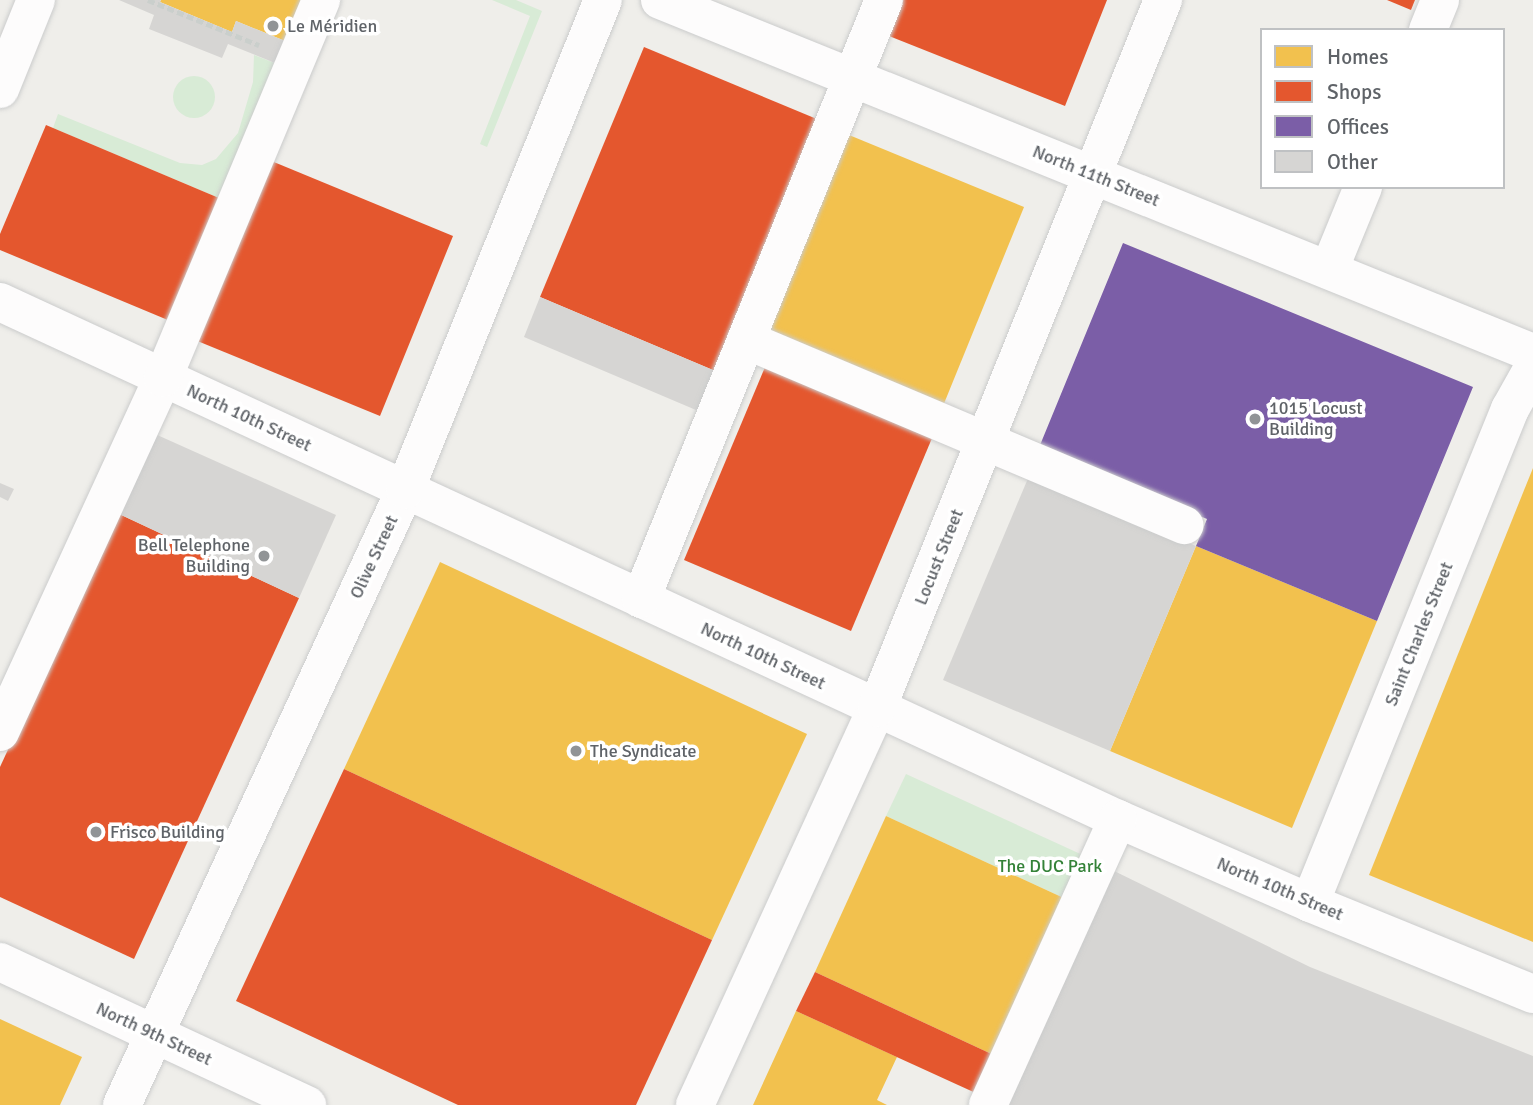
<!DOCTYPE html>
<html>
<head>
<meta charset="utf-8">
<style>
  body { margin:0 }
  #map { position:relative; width:1533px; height:1105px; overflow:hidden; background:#efeeea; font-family:Signika,sans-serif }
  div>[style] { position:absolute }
  .green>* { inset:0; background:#d8ebd6 }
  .round { border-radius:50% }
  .homes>* { inset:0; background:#f2c14e }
  .shops>* { inset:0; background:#e4572e }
  .offices>* { inset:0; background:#7b5ea7 }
  .building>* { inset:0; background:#d6d5d3 }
  .path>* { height:4.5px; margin-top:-2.25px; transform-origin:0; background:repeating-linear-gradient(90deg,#cacfcc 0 7px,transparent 0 10.5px) }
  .roads { filter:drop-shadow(0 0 2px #cbcccc) drop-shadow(0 0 2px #cbcccc) }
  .minor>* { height:38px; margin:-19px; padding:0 19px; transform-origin:19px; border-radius:19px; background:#fdfcfc }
  .dots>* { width:19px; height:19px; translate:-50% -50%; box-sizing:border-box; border:4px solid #fff; border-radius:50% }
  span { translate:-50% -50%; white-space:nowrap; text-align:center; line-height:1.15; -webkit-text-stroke:7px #fff; paint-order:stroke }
  .poi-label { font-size:18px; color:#5f6368 }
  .left { translate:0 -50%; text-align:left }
  .right { translate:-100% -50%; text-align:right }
  .street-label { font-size:18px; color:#5f6368 }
  .park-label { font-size:18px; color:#348238 }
  .legend { position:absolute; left:1260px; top:28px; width:245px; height:161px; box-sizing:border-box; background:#fff; border:2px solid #bfc1c3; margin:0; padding:9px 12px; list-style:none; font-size:21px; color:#5f6368 }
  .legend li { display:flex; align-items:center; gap:14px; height:35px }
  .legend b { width:35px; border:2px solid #bfc1c3 }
</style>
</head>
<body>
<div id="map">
  <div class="green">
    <div style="clip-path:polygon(492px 0,516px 0,542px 11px,487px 147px,480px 144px,530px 16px)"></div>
    <div style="clip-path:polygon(254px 55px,280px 65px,226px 201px,53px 128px,58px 114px,180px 163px,202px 165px,216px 159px,238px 133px,253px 82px)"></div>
    <div class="round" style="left:173px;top:76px;width:42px;height:42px"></div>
    <div style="clip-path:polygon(906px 774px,1087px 857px,1068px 900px,886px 816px)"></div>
  </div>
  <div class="homes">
    <div style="clip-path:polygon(161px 0,306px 0,290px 43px,236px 21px,232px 32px,160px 2px)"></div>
    <div style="clip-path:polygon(849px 135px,1024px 207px,943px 406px,768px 334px)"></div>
    <div style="clip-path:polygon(1533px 468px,1533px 942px,1369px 875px)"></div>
    <div style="clip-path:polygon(1196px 546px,1377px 621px,1292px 828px,1110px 751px)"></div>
    <div style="clip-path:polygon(440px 562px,807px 734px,712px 940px,344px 769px)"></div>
    <div style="clip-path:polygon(886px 816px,1068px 900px,998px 1057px,815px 972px)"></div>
    <div style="clip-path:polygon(796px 1011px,897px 1057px,877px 1100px,887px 1105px,753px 1105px)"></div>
    <div style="clip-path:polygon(0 1019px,82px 1057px,60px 1105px,0 1105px)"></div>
  </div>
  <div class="shops">
    <div style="clip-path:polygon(903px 0,1107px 0,1065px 106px,889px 36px)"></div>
    <div style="clip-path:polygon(1387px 0,1415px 0,1411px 10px)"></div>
    <div style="clip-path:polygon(644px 47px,824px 122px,720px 373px,540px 297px)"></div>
    <div style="clip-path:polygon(46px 125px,226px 201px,175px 323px,0 250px,0 234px)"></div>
    <div style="clip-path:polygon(269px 160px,453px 236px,380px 416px,195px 340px)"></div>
    <div style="clip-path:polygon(768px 360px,935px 431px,851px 631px,684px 560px)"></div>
    <div style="clip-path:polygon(117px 513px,299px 598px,134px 959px,0 897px,0 767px)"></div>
    <div style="clip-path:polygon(344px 769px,712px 940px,636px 1105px,458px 1105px,236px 1001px)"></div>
    <div style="clip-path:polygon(815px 972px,998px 1057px,980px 1095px,796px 1011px)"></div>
  </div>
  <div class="offices">
    <div style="clip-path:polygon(1123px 243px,1473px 387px,1377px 621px,1196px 546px,1207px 519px,1038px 450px)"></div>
  </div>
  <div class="building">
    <div style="clip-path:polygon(119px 0,161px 0,160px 2px,232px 32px,236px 21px,290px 43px,280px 65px,228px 44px,222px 58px,149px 29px,154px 15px)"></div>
    <div style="clip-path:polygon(540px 297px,720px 373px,703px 413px,524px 337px)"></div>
    <div style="clip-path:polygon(155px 434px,336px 515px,299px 598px,117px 513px)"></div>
    <div style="clip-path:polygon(1029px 476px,1196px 546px,1110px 751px,943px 680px)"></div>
    <div style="clip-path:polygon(0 483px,14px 489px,8px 501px,0 497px)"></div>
    <div style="clip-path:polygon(1106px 867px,1310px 967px,1533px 1056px,1533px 1105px,1003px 1105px)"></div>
  </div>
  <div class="path">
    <div style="left:148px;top:0;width:120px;rotate:22.1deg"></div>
  </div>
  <div class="roads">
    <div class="minor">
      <div style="left:660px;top:0;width:942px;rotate:22.02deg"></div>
      <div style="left:1428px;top:30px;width:32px;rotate:-68deg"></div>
      <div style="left:0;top:89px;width:96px;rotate:-68deg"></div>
      <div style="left:1329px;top:270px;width:90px;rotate:-67.7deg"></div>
      <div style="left:0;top:302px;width:1232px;rotate:24.82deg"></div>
      <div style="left:1118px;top:819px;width:210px;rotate:23.6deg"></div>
      <div style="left:1310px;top:903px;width:241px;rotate:22.2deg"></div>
      <div style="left:746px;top:340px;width:476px;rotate:22.9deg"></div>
      <div style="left:641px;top:599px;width:646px;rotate:-67.92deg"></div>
      <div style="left:0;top:732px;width:390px;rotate:-65.3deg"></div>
      <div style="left:163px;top:378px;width:410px;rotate:-67.3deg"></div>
      <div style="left:1310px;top:903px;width:533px;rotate:-67.96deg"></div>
      <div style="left:1510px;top:409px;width:47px;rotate:-60.7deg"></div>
      <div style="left:0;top:962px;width:339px;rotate:25deg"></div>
      <div style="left:122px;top:1105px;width:677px;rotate:-65.29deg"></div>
      <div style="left:405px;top:490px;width:528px;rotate:-68deg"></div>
      <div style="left:695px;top:1105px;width:437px;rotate:-65.4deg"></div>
      <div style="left:877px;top:708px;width:764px;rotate:-68deg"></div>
      <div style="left:988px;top:1105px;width:314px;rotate:-65.6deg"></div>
    </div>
  </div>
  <div class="dots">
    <div style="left:273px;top:26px;background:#919496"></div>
    <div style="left:1255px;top:419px;background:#919496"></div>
    <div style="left:264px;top:556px;background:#919496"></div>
    <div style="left:576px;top:751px;background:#919496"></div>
    <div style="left:96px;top:832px;background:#919496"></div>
  </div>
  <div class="poi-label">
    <span class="left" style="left:287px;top:26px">Le Méridien</span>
    <span class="left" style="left:1269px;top:419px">1015 Locust<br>Building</span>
    <span class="right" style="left:250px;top:556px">Bell Telephone<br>Building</span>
    <span class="left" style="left:590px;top:751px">The Syndicate</span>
    <span class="left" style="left:110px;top:832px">Frisco Building</span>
  </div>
  <div class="street-label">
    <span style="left:1096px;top:176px;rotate:22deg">North 11th Street</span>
    <span style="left:249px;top:418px;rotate:25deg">North 10th Street</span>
    <span style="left:374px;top:557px;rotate:-65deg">Olive Street</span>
    <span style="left:939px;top:557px;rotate:-68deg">Locust Street</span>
    <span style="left:1419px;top:634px;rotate:-68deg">Saint Charles Street</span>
    <span style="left:763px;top:656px;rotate:25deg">North 10th Street</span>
    <span style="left:1280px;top:889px;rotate:23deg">North 10th Street</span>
    <span style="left:154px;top:1034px;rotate:25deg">North 9th Street</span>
  </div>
  <div class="park-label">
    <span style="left:1050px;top:866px">The DUC Park</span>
  </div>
  <ul class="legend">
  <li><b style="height:19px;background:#f2c14e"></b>Homes</li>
  <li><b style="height:19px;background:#e4572e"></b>Shops</li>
  <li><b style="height:19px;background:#7b5ea7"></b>Offices</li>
  <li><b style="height:19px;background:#d6d5d3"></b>Other</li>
  </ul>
</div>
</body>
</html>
